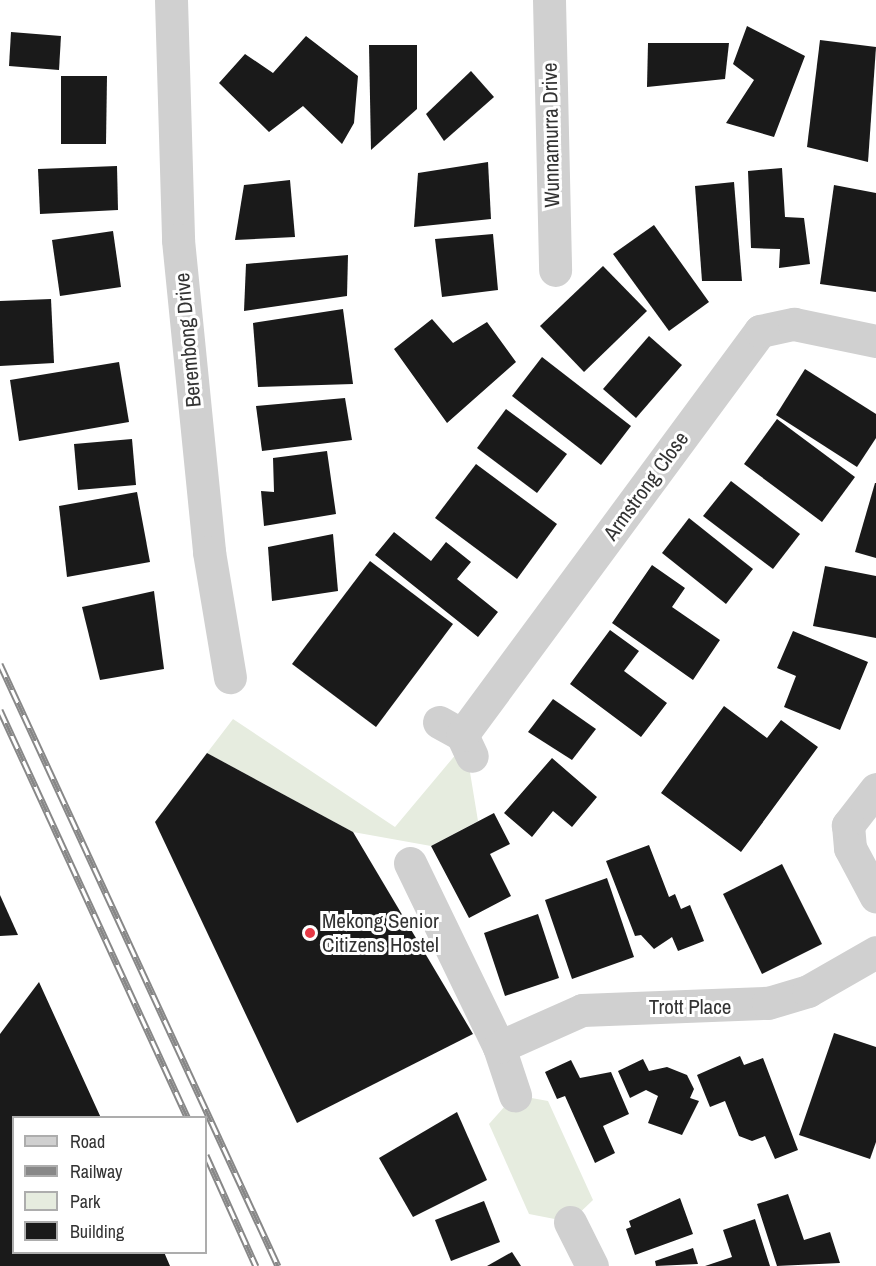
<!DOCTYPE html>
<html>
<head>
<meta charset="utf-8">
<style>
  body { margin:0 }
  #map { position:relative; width:876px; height:1266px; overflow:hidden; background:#fff; font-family:"Archivo Narrow",sans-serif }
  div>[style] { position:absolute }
  .green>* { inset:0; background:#e6ecdf }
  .building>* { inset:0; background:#1a1a1a }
  .street>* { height:33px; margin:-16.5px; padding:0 16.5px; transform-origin:16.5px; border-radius:16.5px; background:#d0d0d0 }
  .rail>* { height:7px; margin-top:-3.5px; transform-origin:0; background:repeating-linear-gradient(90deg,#fff 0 14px,#888 0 28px); box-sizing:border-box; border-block:2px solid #888 }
  .dots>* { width:16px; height:16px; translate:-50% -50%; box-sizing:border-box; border:3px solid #fff; border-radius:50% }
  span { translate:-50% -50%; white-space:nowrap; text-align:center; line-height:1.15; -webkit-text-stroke:6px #fff; paint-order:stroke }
  .street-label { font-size:21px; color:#333 }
  .poi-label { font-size:21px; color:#333 }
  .left { translate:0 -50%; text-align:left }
  .legend { position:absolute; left:12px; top:1116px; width:195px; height:138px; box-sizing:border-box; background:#fff; border:2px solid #adadad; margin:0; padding:8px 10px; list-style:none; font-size:18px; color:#333 }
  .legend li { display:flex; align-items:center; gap:12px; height:30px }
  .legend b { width:30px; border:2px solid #adadad }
</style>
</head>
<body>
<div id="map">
  <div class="green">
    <div style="clip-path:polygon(233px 719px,395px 827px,457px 753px,468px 760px,478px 821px,431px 846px,353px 832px,207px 753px)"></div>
    <div style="clip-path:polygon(515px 1095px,548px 1101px,593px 1200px,570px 1222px,529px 1214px,489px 1124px)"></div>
  </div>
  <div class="building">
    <div style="clip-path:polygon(747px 26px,805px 56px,774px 137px,726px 123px,754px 80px,733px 64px)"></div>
    <div style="clip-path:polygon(11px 32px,61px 36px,59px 70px,9px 66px)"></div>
    <div style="clip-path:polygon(306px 36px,358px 76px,354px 123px,342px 144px,303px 106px,269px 132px,219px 83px,245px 54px,273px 73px)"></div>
    <div style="clip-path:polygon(820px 40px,876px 47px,868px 162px,807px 147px)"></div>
    <div style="clip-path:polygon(648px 43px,729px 43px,725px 79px,647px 87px)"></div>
    <div style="clip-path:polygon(369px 45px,417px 45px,417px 109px,371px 150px)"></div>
    <div style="clip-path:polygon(471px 71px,494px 97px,444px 141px,426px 114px)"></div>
    <div style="clip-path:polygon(61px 76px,107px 76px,106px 144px,61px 144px)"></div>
    <div style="clip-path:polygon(488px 162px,491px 219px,414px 227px,418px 173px)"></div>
    <div style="clip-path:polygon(117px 166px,118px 210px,40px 214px,38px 169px)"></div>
    <div style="clip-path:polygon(782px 168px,785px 217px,804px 218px,810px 264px,779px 268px,780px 249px,751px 248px,748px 171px)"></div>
    <div style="clip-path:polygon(290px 180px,295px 237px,235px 240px,244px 185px)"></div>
    <div style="clip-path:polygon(734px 182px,742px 281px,702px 281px,695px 186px)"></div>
    <div style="clip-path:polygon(834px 185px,876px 193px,876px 292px,820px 284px)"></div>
    <div style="clip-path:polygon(654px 225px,709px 302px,669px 331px,613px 254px)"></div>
    <div style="clip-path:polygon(113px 231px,121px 287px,60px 296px,52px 240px)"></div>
    <div style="clip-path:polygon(493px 234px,498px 290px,442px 297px,435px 239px)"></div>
    <div style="clip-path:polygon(348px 255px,347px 296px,244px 311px,246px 264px)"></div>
    <div style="clip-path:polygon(603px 266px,647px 311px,584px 372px,540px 326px)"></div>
    <div style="clip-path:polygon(51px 299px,54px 363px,0 366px,0 301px)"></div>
    <div style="clip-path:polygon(343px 309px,353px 384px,258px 387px,253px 323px)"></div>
    <div style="clip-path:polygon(432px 319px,453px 343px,487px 322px,516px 362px,447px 423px,394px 349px)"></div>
    <div style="clip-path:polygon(649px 336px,682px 365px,636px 418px,603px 389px)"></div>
    <div style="clip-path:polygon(542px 357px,631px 426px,601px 465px,512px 396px)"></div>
    <div style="clip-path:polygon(119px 362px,129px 422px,19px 441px,10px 380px)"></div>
    <div style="clip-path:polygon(805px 369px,876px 414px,876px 438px,857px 467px,776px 415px)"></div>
    <div style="clip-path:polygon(345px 398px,352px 440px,262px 451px,256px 406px)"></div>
    <div style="clip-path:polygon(506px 409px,567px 454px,537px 493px,477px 448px)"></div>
    <div style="clip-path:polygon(777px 419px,855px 477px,822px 522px,744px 464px)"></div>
    <div style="clip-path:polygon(132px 439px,136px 485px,78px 490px,74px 444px)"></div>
    <div style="clip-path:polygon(327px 451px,336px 514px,264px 526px,261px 491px,274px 492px,273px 458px)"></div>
    <div style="clip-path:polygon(476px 464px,557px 524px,517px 579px,435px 518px)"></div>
    <div style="clip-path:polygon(731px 481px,800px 534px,773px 569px,703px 516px)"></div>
    <div style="clip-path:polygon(875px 483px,876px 483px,876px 558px,855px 552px)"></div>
    <div style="clip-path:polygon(137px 492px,150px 562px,67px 577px,59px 506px)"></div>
    <div style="clip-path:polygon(689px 518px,753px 569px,726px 604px,662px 553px)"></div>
    <div style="clip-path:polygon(394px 532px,431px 561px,446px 542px,471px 562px,457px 579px,498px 612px,478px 637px,375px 555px)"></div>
    <div style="clip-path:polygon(333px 534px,338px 591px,272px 601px,268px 547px)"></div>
    <div style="clip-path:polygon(370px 561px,453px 624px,376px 727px,292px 664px)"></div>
    <div style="clip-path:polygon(652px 565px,685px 588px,672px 607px,720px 640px,693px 680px,612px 623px)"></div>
    <div style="clip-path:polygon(825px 566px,876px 576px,876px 638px,813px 626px)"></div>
    <div style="clip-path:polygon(154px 591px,164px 669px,100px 680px,82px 607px)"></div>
    <div style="clip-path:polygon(610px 630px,639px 651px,624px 671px,667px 703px,641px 737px,570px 684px)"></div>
    <div style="clip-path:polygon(793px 631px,868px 662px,840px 730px,784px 707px,796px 676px,777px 668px)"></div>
    <div style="clip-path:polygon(553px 699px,596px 729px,572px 760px,528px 732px)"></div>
    <div style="clip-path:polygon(724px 706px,767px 738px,781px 720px,818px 747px,741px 852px,661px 793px)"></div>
    <div style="clip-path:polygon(207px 753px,353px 832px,473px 1034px,297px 1123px,155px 822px)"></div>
    <div style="clip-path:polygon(552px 758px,597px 797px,572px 827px,553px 811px,532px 837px,504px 813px)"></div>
    <div style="clip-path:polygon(494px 813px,510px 844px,490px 854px,511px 896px,469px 918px,431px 846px)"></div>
    <div style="clip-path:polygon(649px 845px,669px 897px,675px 894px,681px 909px,690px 905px,704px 941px,678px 951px,672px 937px,654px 949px,641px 935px,635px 936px,606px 861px)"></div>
    <div style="clip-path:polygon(782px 864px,822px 944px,762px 974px,723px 894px)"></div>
    <div style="clip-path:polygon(607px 878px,634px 957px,572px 979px,545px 900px)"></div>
    <div style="clip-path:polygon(0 895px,18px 935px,0 936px)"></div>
    <div style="clip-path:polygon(538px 914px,559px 978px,505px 996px,484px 933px)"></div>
    <div style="clip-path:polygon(39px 982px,101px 1118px,14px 1118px,14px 1252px,164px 1252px,170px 1266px,0 1266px,0 1034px)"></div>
    <div style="clip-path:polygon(834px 1033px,876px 1047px,876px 1142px,870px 1159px,799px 1135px)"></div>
    <div style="clip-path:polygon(740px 1056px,744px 1065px,763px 1058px,798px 1150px,775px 1159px,765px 1136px,752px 1141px,739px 1136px,725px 1101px,710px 1107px,697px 1075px)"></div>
    <div style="clip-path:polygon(643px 1059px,649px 1071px,667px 1067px,687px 1075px,694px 1089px,690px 1098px,699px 1101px,682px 1135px,648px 1123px,658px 1096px,646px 1090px,630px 1098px,618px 1071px)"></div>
    <div style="clip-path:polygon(571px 1060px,580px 1078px,611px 1072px,629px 1114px,603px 1126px,615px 1153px,595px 1163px,565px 1096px,557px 1099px,545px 1072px)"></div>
    <div style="clip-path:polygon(457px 1112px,487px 1180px,413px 1217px,379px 1158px)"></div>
    <div style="clip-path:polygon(788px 1194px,804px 1240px,830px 1232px,840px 1263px,777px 1266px,757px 1204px)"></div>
    <div style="clip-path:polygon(680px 1198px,693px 1234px,635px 1255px,626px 1229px,631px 1227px,629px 1221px)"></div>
    <div style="clip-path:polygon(484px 1201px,500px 1242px,451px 1261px,435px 1220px)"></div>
    <div style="clip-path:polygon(755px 1219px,770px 1266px,705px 1266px,732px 1257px,723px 1230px)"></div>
    <div style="clip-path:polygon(693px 1248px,698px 1264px,656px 1266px,655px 1261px)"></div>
    <div style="clip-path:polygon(512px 1252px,521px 1266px,487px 1266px)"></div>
  </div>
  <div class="street">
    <div style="left:171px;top:0;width:240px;rotate:88.3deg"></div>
    <div style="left:178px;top:240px;width:314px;rotate:84.3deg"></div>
    <div style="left:209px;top:552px;width:127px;rotate:80.5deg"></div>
    <div style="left:549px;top:0;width:270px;rotate:88.7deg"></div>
    <div style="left:439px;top:722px;width:26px;rotate:29deg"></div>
    <div style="left:462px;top:735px;width:23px;rotate:65deg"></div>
    <div style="left:462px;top:735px;width:502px;rotate:-53.59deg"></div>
    <div style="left:760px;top:331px;width:35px;rotate:-12deg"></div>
    <div style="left:794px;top:324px;width:84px;rotate:11.7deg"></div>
    <div style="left:876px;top:789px;width:46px;rotate:127.9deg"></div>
    <div style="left:848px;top:825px;width:23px;rotate:85deg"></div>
    <div style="left:850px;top:848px;width:55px;rotate:62deg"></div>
    <div style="left:410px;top:863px;width:204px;rotate:64.2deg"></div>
    <div style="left:499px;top:1047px;width:51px;rotate:71.6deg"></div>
    <div style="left:499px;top:1047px;width:91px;rotate:-24deg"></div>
    <div style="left:582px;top:1010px;width:186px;rotate:-2.2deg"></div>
    <div style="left:768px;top:1003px;width:42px;rotate:-16.7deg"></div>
    <div style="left:808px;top:991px;width:78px;rotate:-29.8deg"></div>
    <div style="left:570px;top:1222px;width:49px;rotate:63.4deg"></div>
  </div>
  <div class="rail">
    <div style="left:0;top:664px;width:663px;rotate:65.21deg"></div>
    <div style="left:0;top:710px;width:449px;rotate:65.3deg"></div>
    <div style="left:206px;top:1155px;width:122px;rotate:65.8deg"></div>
  </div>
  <div class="dots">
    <div style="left:310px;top:933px;background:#e63946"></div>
  </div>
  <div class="street-label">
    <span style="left:551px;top:135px;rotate:-91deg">Wunnamurra Drive</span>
    <span style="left:188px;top:340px;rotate:-95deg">Berembong Drive</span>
    <span style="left:646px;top:486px;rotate:-54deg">Armstrong Close</span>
    <span style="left:690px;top:1007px">Trott Place</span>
  </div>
  <div class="poi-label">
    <span class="left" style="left:322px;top:933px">Mekong Senior<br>Citizens Hostel</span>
  </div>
  <ul class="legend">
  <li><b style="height:8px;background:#d0d0d0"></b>Road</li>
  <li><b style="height:8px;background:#888"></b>Railway</li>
  <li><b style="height:16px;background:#e6ecdf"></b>Park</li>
  <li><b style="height:16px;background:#1a1a1a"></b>Building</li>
  </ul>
</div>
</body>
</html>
